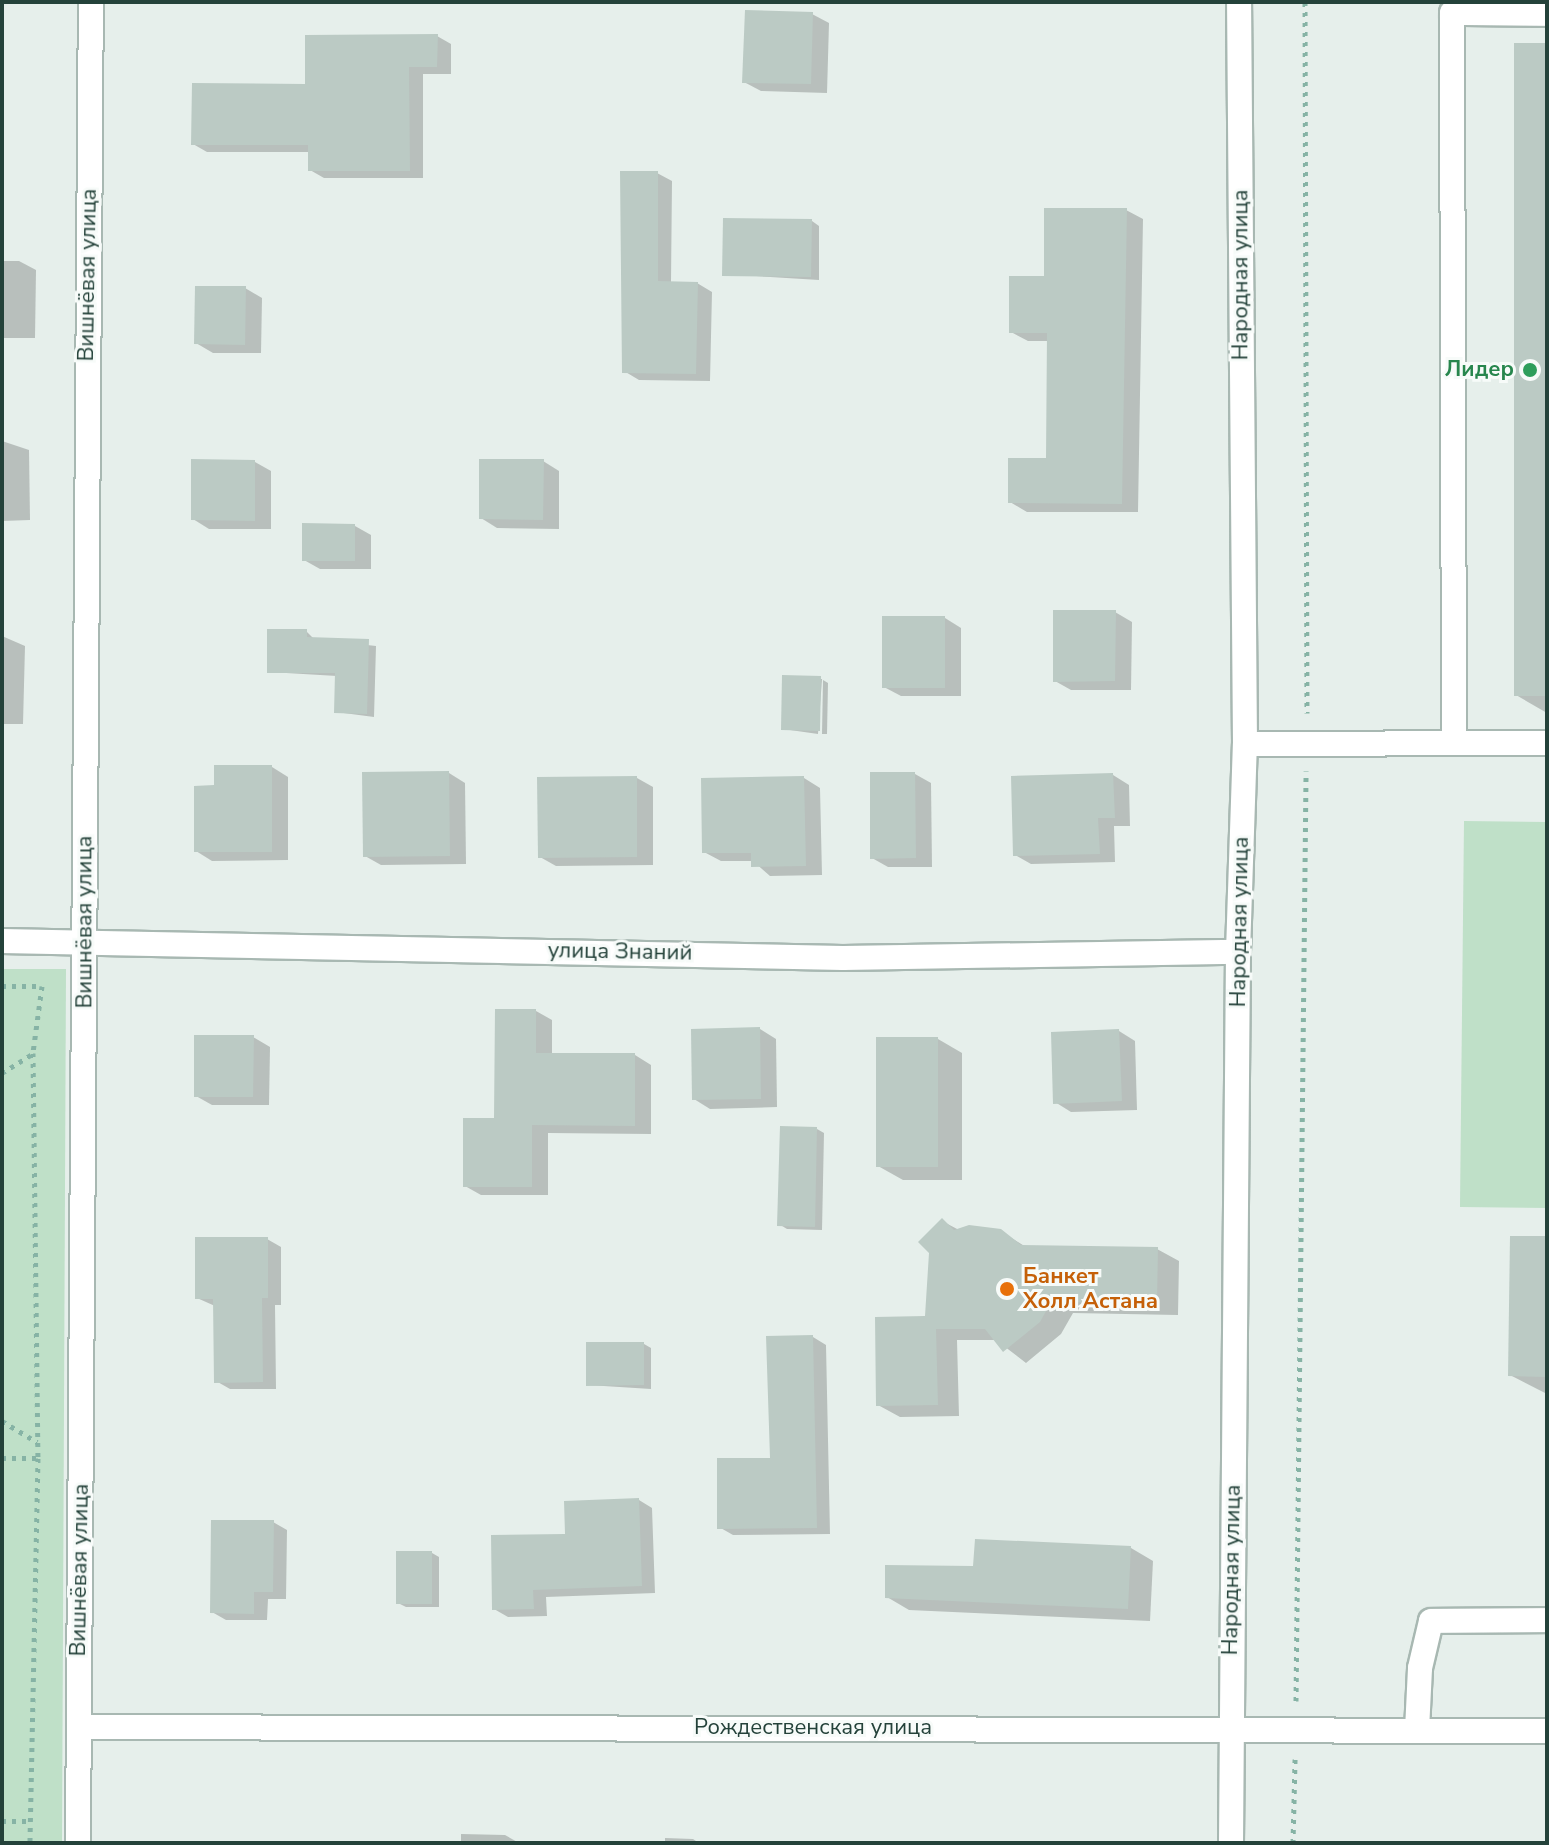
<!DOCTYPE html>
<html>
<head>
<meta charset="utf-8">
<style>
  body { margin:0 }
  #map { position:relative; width:1549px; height:1845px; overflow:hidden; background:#e6efeb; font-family:"Nunito Sans",sans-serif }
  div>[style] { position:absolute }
  .green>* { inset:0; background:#bfe0c8 }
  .shadow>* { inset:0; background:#0003 }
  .building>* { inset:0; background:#bbcac4 }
  .path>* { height:5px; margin-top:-2.5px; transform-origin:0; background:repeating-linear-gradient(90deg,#86b3a5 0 4px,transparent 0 10px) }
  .roads { filter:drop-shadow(2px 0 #a8b8b2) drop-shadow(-2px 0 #a8b8b2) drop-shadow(0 2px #a8b8b2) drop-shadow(0 -2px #a8b8b2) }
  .minor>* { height:24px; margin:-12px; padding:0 12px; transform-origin:12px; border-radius:12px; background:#fff }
  .dots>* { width:22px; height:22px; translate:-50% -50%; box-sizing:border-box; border:4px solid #f7fbf9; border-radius:50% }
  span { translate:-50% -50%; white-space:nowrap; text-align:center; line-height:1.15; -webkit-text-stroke:6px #f7fbf9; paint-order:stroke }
  .street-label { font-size:22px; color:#24423a }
  .leisure-label { font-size:22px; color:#27864d; font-weight:700 }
  .right { translate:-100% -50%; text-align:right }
  .food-label { font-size:22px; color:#c56008; font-weight:700 }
  .left { translate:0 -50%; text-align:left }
  .frame { position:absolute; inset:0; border:4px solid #24423a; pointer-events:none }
</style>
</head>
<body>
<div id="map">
  <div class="green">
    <i style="clip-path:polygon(1464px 821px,1547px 822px,1547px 1208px,1460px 1207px)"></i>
    <i style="clip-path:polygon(2px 969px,66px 969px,62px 1843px,2px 1843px)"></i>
  </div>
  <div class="shadow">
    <i style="clip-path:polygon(667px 2px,706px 2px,706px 4px,670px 4px)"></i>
    <i style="clip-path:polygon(812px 14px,829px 23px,827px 93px,761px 91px,744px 82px)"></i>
    <i style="clip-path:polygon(437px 36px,451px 44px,451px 74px,423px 74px,423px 178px,324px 178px,310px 170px,310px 152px,207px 152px,193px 144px,307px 86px)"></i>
    <i style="clip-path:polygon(1547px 45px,1547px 713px,1516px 695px)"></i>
    <i style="clip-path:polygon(657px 173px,672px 181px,671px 283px,697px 283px,712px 292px,710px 381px,639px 380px,624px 371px)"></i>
    <i style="clip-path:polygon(1126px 210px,1143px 219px,1138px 512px,1027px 512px,1010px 502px,1048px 460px,1049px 341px,1028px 341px,1011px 332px)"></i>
    <i style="clip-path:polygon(812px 221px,819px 226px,819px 280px,724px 274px)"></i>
    <i style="clip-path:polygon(2px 261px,19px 261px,36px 270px,35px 338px,2px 338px)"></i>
    <i style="clip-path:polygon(245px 288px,262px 298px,261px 353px,213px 353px,196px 343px)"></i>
    <i style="clip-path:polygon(2px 441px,29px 450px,30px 520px,2px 521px)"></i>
    <i style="clip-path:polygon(543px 461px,559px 471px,559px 529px,497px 528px,481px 518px)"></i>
    <i style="clip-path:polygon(255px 462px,271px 471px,271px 529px,209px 529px,193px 519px)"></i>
    <i style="clip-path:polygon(355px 526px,371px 535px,371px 569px,320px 569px,304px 560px)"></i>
    <i style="clip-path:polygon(1115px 612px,1132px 622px,1131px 690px,1071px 690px,1055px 681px)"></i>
    <i style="clip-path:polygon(945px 618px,961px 628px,961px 696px,901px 696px,884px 687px)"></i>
    <i style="clip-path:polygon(306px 631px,314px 639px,376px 646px,374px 717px,336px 712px,337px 676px,269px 672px)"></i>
    <i style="clip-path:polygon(2px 636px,25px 646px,23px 724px,2px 724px)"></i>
    <i style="clip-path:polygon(784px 677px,822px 679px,818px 734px,783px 729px)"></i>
    <i style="clip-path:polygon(823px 680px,828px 683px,827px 734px,822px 734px)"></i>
    <i style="clip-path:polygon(272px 767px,288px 777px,288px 860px,212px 861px,196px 851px,216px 787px)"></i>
    <i style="clip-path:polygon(449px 773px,465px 783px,466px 864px,381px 865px,365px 856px)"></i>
    <i style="clip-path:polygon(915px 774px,931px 783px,932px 867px,888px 867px,872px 858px)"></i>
    <i style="clip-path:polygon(1113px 775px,1129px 785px,1130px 826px,1114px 826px,1115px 862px,1031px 864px,1015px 855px)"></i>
    <i style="clip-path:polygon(637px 778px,653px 787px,653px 865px,556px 866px,540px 857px)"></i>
    <i style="clip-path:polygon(804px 778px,820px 788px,822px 875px,770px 876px,753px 861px,721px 861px,704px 852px)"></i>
    <i style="clip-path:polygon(536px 1011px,552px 1020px,552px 1055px,635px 1055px,651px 1065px,651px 1134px,548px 1133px,548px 1195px,481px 1195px,465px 1186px,496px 1120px)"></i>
    <i style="clip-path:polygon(760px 1029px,776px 1039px,777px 1107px,710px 1109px,694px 1099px)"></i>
    <i style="clip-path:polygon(1119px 1031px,1135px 1041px,1137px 1110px,1071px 1112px,1055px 1102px)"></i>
    <i style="clip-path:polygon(253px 1037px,270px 1047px,269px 1105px,212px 1105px,196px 1096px)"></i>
    <i style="clip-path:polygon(938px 1039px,962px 1053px,962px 1180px,903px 1180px,878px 1166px)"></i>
    <i style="clip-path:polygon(817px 1129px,824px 1133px,822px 1230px,787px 1229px,779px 1224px)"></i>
    <i style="clip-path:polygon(942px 1221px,959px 1230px,1000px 1231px,1026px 1247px,1157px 1249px,1179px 1261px,1178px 1315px,1073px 1313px,1061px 1334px,1026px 1363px,996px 1340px,957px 1340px,959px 1416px,900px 1417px,878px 1405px,926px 1318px)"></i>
    <i style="clip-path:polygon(1547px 1238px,1547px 1394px,1510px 1375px)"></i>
    <i style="clip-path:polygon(267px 1239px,281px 1247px,281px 1305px,275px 1305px,276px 1389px,230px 1389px,216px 1381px,215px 1306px,197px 1298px)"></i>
    <i style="clip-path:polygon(813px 1337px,826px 1345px,830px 1534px,733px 1535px,719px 1527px,772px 1460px)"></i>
    <i style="clip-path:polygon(644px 1344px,651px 1348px,651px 1389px,588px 1385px)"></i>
    <i style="clip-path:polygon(639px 1500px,652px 1508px,655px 1593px,546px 1597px,547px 1616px,508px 1617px,494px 1609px,567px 1536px)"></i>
    <i style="clip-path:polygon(273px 1522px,287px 1530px,286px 1599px,268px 1599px,267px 1620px,226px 1620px,212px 1612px)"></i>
    <i style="clip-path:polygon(1131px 1548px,1153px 1561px,1150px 1621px,909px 1610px,887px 1597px,975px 1569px)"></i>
    <i style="clip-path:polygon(432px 1553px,439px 1557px,439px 1607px,406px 1607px,398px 1603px)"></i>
    <i style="clip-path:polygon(461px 1834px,505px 1835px,519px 1843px,461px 1843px)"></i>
    <i style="clip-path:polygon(665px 1838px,693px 1839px,699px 1843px,665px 1843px)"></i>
  </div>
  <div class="building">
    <i style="clip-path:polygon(745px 10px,813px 12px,811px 84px,742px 83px)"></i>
    <i style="clip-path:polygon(438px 34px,437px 67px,409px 67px,410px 171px,308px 171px,308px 145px,191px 145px,192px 83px,305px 84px,305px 35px)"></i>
    <i style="clip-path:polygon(1514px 43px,1547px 43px,1547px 696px,1514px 696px)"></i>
    <i style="clip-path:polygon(620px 171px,658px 171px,658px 281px,698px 282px,696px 374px,622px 373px)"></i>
    <i style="clip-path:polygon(1044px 208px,1127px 208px,1122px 504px,1008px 503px,1008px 458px,1046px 458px,1047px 333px,1009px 333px,1009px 276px,1044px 276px)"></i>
    <i style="clip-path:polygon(723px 218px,812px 219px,811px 277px,722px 276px)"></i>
    <i style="clip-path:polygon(195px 286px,246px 286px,245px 345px,194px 344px)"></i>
    <i style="clip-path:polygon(191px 459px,255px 460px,255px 521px,191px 520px)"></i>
    <i style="clip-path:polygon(479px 459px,544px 459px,543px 520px,479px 519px)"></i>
    <i style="clip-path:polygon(302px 523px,355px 524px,355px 561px,302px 561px)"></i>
    <i style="clip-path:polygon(1053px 610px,1116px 610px,1115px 681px,1053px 682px)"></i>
    <i style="clip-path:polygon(882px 616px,945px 616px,945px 688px,882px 688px)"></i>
    <i style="clip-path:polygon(267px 629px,307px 629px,307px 637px,369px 639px,367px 714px,334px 713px,335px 673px,267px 673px)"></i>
    <i style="clip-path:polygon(782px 675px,821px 676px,820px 731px,781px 730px)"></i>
    <i style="clip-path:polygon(214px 765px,272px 765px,272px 852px,194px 852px,194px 786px,214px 785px)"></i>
    <i style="clip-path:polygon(449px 771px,450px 856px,363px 857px,362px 772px)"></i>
    <i style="clip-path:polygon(870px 772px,915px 772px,916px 858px,870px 859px)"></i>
    <i style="clip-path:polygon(1113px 773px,1115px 818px,1098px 818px,1100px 854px,1013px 856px,1011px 776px)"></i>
    <i style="clip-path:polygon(637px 776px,637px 857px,538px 858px,537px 777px)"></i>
    <i style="clip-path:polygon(804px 776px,806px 866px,751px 867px,751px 853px,702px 853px,701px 778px)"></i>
    <i style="clip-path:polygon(495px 1009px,536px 1009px,536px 1053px,635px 1053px,635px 1126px,532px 1125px,532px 1187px,463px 1187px,463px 1118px,494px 1118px)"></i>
    <i style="clip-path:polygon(760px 1027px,761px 1099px,692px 1100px,691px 1029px)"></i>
    <i style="clip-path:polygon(1119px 1029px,1122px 1101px,1053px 1104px,1051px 1032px)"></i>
    <i style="clip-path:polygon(194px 1035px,254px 1035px,253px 1097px,194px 1097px)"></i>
    <i style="clip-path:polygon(876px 1037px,938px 1037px,938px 1167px,876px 1167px)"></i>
    <i style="clip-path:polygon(780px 1126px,817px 1127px,815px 1227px,777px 1226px)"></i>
    <i style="clip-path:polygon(942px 1218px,954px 1230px,969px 1225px,1001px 1229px,1021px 1245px,1158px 1247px,1157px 1303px,1051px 1302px,1040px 1322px,1003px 1352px,985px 1329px,936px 1329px,938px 1405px,876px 1406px,875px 1317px,925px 1316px,929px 1253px,918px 1242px)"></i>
    <i style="clip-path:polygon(1510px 1236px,1547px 1236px,1547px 1377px,1508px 1376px)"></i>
    <i style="clip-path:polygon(195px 1237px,268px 1237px,268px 1298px,262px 1298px,263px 1382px,214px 1383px,213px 1299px,195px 1299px)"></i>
    <i style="clip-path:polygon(813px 1335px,817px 1528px,717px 1529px,717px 1458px,770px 1458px,766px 1336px)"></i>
    <i style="clip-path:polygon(586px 1342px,644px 1342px,644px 1385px,586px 1386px)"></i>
    <i style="clip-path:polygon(639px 1498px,642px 1586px,533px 1590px,534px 1609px,492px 1610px,491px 1535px,565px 1534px,564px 1501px)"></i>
    <i style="clip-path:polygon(211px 1520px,274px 1520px,273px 1592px,254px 1592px,254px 1614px,210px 1613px)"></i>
    <i style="clip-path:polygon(975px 1539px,1131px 1546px,1128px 1609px,885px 1598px,885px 1565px,973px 1566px)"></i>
    <i style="clip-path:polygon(396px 1551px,432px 1551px,432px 1604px,396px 1604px)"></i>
  </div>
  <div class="path">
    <i style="left:1305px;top:2px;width:711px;rotate:89.84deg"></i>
    <i style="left:2px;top:986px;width:40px"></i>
    <i style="left:42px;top:986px;width:68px;rotate:97.7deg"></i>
    <i style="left:33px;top:1053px;width:405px;rotate:89.3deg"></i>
    <i style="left:38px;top:1458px;width:385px;rotate:91.2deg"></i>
    <i style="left:2px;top:1073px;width:36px;rotate:-32deg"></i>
    <i style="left:2px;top:1421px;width:41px;rotate:31deg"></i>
    <i style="left:2px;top:1458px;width:36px"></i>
    <i style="left:1296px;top:1701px;width:930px;rotate:-89.38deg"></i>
    <i style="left:2px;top:1821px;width:28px"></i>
    <i style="left:1293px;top:1843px;width:84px;rotate:-88.6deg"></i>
  </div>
  <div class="roads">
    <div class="minor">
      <i style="left:1454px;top:743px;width:730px;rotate:-90.16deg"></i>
      <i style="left:1452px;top:13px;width:95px;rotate:0.6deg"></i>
      <i style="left:1245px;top:744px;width:302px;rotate:-0.2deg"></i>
      <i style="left:2px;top:941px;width:841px;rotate:1.16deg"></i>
      <i style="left:843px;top:958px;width:395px;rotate:-0.9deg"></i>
      <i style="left:79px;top:1727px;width:1468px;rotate:0.16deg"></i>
      <i style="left:1417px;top:1730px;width:62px;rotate:-87.2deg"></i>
      <i style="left:1420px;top:1668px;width:48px;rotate:-76.8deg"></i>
      <i style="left:1431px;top:1621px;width:116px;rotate:-0.5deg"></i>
      <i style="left:78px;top:1843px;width:1841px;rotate:-89.6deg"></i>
      <i style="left:1231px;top:1843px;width:891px;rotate:-89.55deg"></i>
      <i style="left:1238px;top:952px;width:208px;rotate:-88.1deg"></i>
      <i style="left:1245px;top:744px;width:742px;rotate:-90.46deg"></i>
    </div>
  </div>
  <div class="dots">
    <i style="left:1530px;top:370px;background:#2e9e5b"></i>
    <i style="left:1007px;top:1289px;background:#e8710a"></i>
  </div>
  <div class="street-label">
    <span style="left:88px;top:275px;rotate:-89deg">Вишнёвая улица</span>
    <span style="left:1241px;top:275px;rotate:-90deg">Народная улица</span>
    <span style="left:85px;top:922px;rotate:-90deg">Вишнёвая улица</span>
    <span style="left:1240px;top:922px;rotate:-89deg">Народная улица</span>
    <span style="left:620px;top:952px;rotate:1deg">улица Знаний</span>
    <span style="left:80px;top:1570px;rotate:-89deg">Вишнёвая улица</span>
    <span style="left:1232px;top:1570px;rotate:-89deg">Народная улица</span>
    <span style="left:813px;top:1728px">Рождественская улица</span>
  </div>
  <div class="leisure-label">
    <span class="right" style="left:1514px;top:370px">Лидер</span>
  </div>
  <div class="food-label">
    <span class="left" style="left:1023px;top:1289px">Банкет<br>Холл Астана</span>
  </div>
  <div class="frame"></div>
</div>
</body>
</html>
